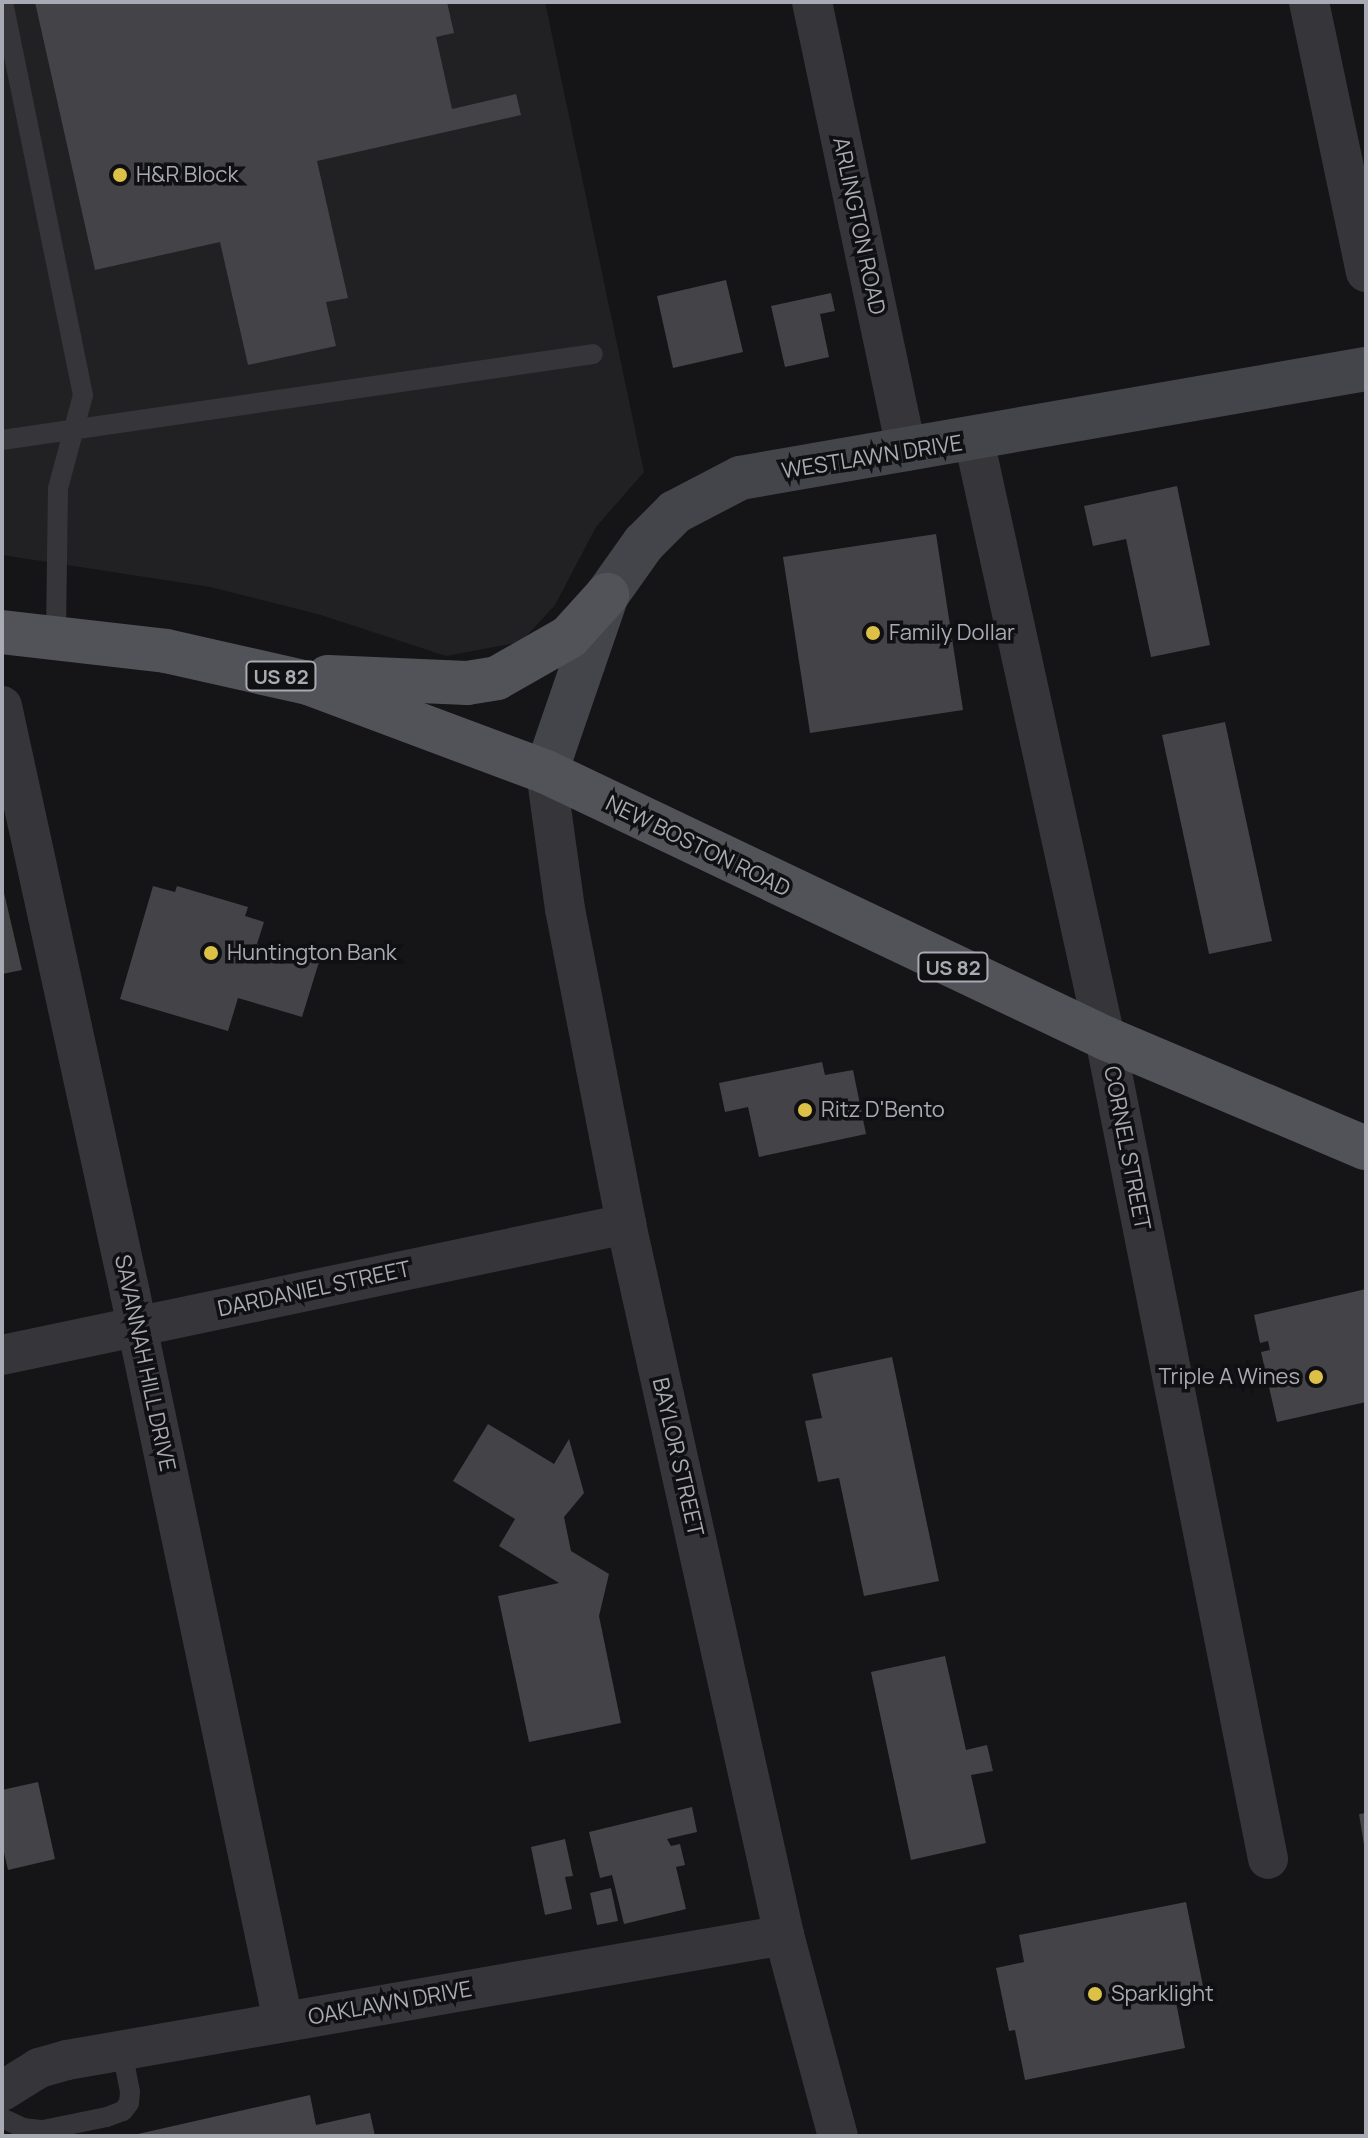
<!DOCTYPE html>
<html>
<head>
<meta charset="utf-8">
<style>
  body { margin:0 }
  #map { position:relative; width:1368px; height:2138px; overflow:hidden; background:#151416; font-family:Manrope,sans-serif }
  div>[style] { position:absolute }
  .built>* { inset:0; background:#212023 }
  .building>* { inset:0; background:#444448 }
  .lane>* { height:20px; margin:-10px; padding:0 10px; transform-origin:10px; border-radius:10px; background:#36363a }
  .street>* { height:40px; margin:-20px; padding:0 20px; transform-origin:20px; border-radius:20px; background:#36363a }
  .secondary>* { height:44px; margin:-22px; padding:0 22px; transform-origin:22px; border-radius:22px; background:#44454a }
  .primary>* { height:44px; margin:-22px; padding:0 22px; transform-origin:22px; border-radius:22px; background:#525359 }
  .dots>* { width:22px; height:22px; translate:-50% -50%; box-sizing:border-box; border:4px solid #100f11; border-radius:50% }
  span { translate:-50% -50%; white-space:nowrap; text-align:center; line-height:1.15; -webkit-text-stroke:7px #100f11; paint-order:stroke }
  .shield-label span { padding:2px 6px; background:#100f11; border:2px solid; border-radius:6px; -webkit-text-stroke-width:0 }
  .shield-label { font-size:20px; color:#a8aab4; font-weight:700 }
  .poi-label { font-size:22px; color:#a8aab4 }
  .left { translate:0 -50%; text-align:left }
  .right { translate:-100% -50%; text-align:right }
  .street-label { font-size:22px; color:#a8aab4 }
  .frame { position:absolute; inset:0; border:4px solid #a8aab4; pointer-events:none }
</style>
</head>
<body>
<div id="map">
  <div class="built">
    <i style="clip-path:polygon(2px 2px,545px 2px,644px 472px,596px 527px,555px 605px,521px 642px,446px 656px,321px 615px,210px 587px,2px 555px)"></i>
  </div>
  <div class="building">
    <i style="clip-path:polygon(35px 2px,447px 2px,454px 33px,436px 37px,452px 109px,516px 94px,521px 115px,317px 161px,348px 298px,326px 302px,336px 346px,248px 365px,220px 242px,95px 270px)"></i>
    <i style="clip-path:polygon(726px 280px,743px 352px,673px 368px,657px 296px)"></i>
    <i style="clip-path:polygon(831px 293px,835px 311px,820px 314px,829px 357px,785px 367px,771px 306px)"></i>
    <i style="clip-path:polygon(1177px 486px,1210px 645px,1151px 657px,1126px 539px,1093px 546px,1084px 506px)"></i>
    <i style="clip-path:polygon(936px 534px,963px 710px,810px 733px,783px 557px)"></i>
    <i style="clip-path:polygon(1225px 722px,1272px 941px,1209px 954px,1162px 735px)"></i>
    <i style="clip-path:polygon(2px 884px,22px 970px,2px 974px)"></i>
    <i style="clip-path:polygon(153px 886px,175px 892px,177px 886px,248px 907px,245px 916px,264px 922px,257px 944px,319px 962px,302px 1017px,238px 998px,228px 1031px,120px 999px)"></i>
    <i style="clip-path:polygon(822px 1062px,825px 1075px,853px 1070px,866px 1134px,759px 1157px,748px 1107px,725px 1112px,719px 1083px)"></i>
    <i style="clip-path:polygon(1366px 1289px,1366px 1402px,1277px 1422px,1261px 1352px,1270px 1350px,1268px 1341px,1260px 1343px,1254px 1315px)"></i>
    <i style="clip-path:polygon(892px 1357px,939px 1581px,864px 1596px,839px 1478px,818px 1482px,805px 1421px,822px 1418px,812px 1374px)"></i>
    <i style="clip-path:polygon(488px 1424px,554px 1464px,569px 1439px,584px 1493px,564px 1517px,571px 1551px,609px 1574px,599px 1616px,621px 1723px,529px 1742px,498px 1596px,559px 1583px,499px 1546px,515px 1519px,453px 1481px)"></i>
    <i style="clip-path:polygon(945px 1656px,966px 1750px,987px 1745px,993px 1771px,971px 1775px,986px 1843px,911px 1860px,871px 1672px)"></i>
    <i style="clip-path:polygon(38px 1782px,55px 1859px,8px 1870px,2px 1844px,2px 1790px)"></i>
    <i style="clip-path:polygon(692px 1807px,697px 1832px,667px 1839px,671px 1846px,680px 1844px,685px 1865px,676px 1867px,686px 1909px,624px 1924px,612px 1875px,600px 1878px,589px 1832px)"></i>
    <i style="clip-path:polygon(1366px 1813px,1366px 1845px,1364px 1845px,1359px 1814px)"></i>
    <i style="clip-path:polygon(565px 1839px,573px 1876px,565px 1877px,572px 1909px,545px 1915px,531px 1847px)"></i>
    <i style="clip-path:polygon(611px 1888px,618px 1921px,597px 1925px,590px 1893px)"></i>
    <i style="clip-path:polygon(1186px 1902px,1204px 1991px,1175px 1997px,1185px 2048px,1025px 2080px,1015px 2030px,1009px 2031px,996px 1968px,1024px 1962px,1019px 1935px)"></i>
    <i style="clip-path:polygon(310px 2095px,316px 2125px,370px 2113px,375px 2136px,129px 2136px)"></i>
  </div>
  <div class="lane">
    <i style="left:3px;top:2px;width:401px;rotate:78.5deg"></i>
    <i style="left:83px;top:395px;width:96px;rotate:105deg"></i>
    <i style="left:58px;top:488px;width:150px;rotate:90.8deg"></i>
    <i style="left:2px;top:440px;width:597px;rotate:-8.28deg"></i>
    <i style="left:2px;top:2118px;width:23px;rotate:25deg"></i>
    <i style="left:23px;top:2128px;width:20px;rotate:6deg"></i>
    <i style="left:43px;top:2130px;width:65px;rotate:-11.5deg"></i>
    <i style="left:107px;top:2117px;width:17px;rotate:-21deg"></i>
    <i style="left:123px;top:2111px;width:10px;rotate:-53deg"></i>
    <i style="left:129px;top:2103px;width:11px;rotate:-85deg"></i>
    <i style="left:130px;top:2092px;width:43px;rotate:-100.8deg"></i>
  </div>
  <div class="street">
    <i style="left:812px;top:2px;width:459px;rotate:78.1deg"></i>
    <i style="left:1309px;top:2px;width:276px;rotate:78.1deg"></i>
    <i style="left:974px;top:440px;width:612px;rotate:77.64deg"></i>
    <i style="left:1105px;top:1038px;width:837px;rotate:78.77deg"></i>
    <i style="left:2px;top:706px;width:601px;rotate:77.7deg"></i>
    <i style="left:130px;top:1293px;width:744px;rotate:78.13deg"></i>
    <i style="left:546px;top:772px;width:138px;rotate:82.1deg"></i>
    <i style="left:565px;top:909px;width:321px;rotate:79deg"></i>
    <i style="left:626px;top:1224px;width:728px;rotate:77.47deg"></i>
    <i style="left:784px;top:1935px;width:208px;rotate:75deg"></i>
    <i style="left:2px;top:1355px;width:638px;rotate:-11.86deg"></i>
    <i style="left:2px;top:2091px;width:44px;rotate:-31.9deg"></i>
    <i style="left:39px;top:2068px;width:29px;rotate:-16deg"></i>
    <i style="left:67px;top:2060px;width:728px;rotate:-9.89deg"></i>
  </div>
  <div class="secondary">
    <i style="left:546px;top:772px;width:187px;rotate:-71deg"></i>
    <i style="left:607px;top:595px;width:64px;rotate:-54.6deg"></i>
    <i style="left:644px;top:543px;width:44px;rotate:-45deg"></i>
    <i style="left:675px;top:512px;width:73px;rotate:-27.6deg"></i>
    <i style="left:740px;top:478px;width:635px;rotate:-9.88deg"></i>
  </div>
  <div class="primary">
    <i style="left:2px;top:632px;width:165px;rotate:6.6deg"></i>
    <i style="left:166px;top:651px;width:146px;rotate:12.7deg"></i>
    <i style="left:308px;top:683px;width:254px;rotate:20.5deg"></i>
    <i style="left:546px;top:772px;width:619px;rotate:25.45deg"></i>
    <i style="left:1105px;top:1038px;width:283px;rotate:22.9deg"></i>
    <i style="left:328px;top:677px;width:139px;rotate:2.5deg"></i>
    <i style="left:467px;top:683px;width:30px;rotate:-9deg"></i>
    <i style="left:497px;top:678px;width:83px;rotate:-29.7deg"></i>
    <i style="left:569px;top:637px;width:57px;rotate:-47.9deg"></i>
  </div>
  <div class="dots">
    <i style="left:120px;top:175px;background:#dcc146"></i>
    <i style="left:873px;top:633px;background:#dcc146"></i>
    <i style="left:211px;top:953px;background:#dcc146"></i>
    <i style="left:805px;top:1110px;background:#dcc146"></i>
    <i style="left:1316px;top:1377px;background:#dcc146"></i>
    <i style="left:1095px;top:1994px;background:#dcc146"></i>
  </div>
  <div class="shield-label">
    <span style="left:281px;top:676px">US 82</span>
    <span style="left:953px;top:967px">US 82</span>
  </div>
  <div class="poi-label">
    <span class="left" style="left:136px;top:175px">H&amp;R Block</span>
    <span class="left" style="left:889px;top:633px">Family Dollar</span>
    <span class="left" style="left:227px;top:953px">Huntington Bank</span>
    <span class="left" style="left:821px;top:1110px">Ritz D'Bento</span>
    <span class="right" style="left:1300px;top:1377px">Triple A Wines</span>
    <span class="left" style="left:1111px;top:1994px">Sparklight</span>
  </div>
  <div class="street-label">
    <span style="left:859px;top:226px;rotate:78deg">ARLINGTON ROAD</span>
    <span style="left:872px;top:457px;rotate:-9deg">WESTLAWN DRIVE</span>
    <span style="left:698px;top:846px;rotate:26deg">NEW BOSTON ROAD</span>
    <span style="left:1127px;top:1148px;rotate:79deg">CORNEL STREET</span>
    <span style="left:314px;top:1289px;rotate:-12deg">DARDANIEL STREET</span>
    <span style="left:145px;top:1363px;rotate:78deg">SAVANNAH HILL DRIVE</span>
    <span style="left:678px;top:1457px;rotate:77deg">BAYLOR STREET</span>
    <span style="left:390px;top:2003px;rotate:-10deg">OAKLAWN DRIVE</span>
  </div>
  <div class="frame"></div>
</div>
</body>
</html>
